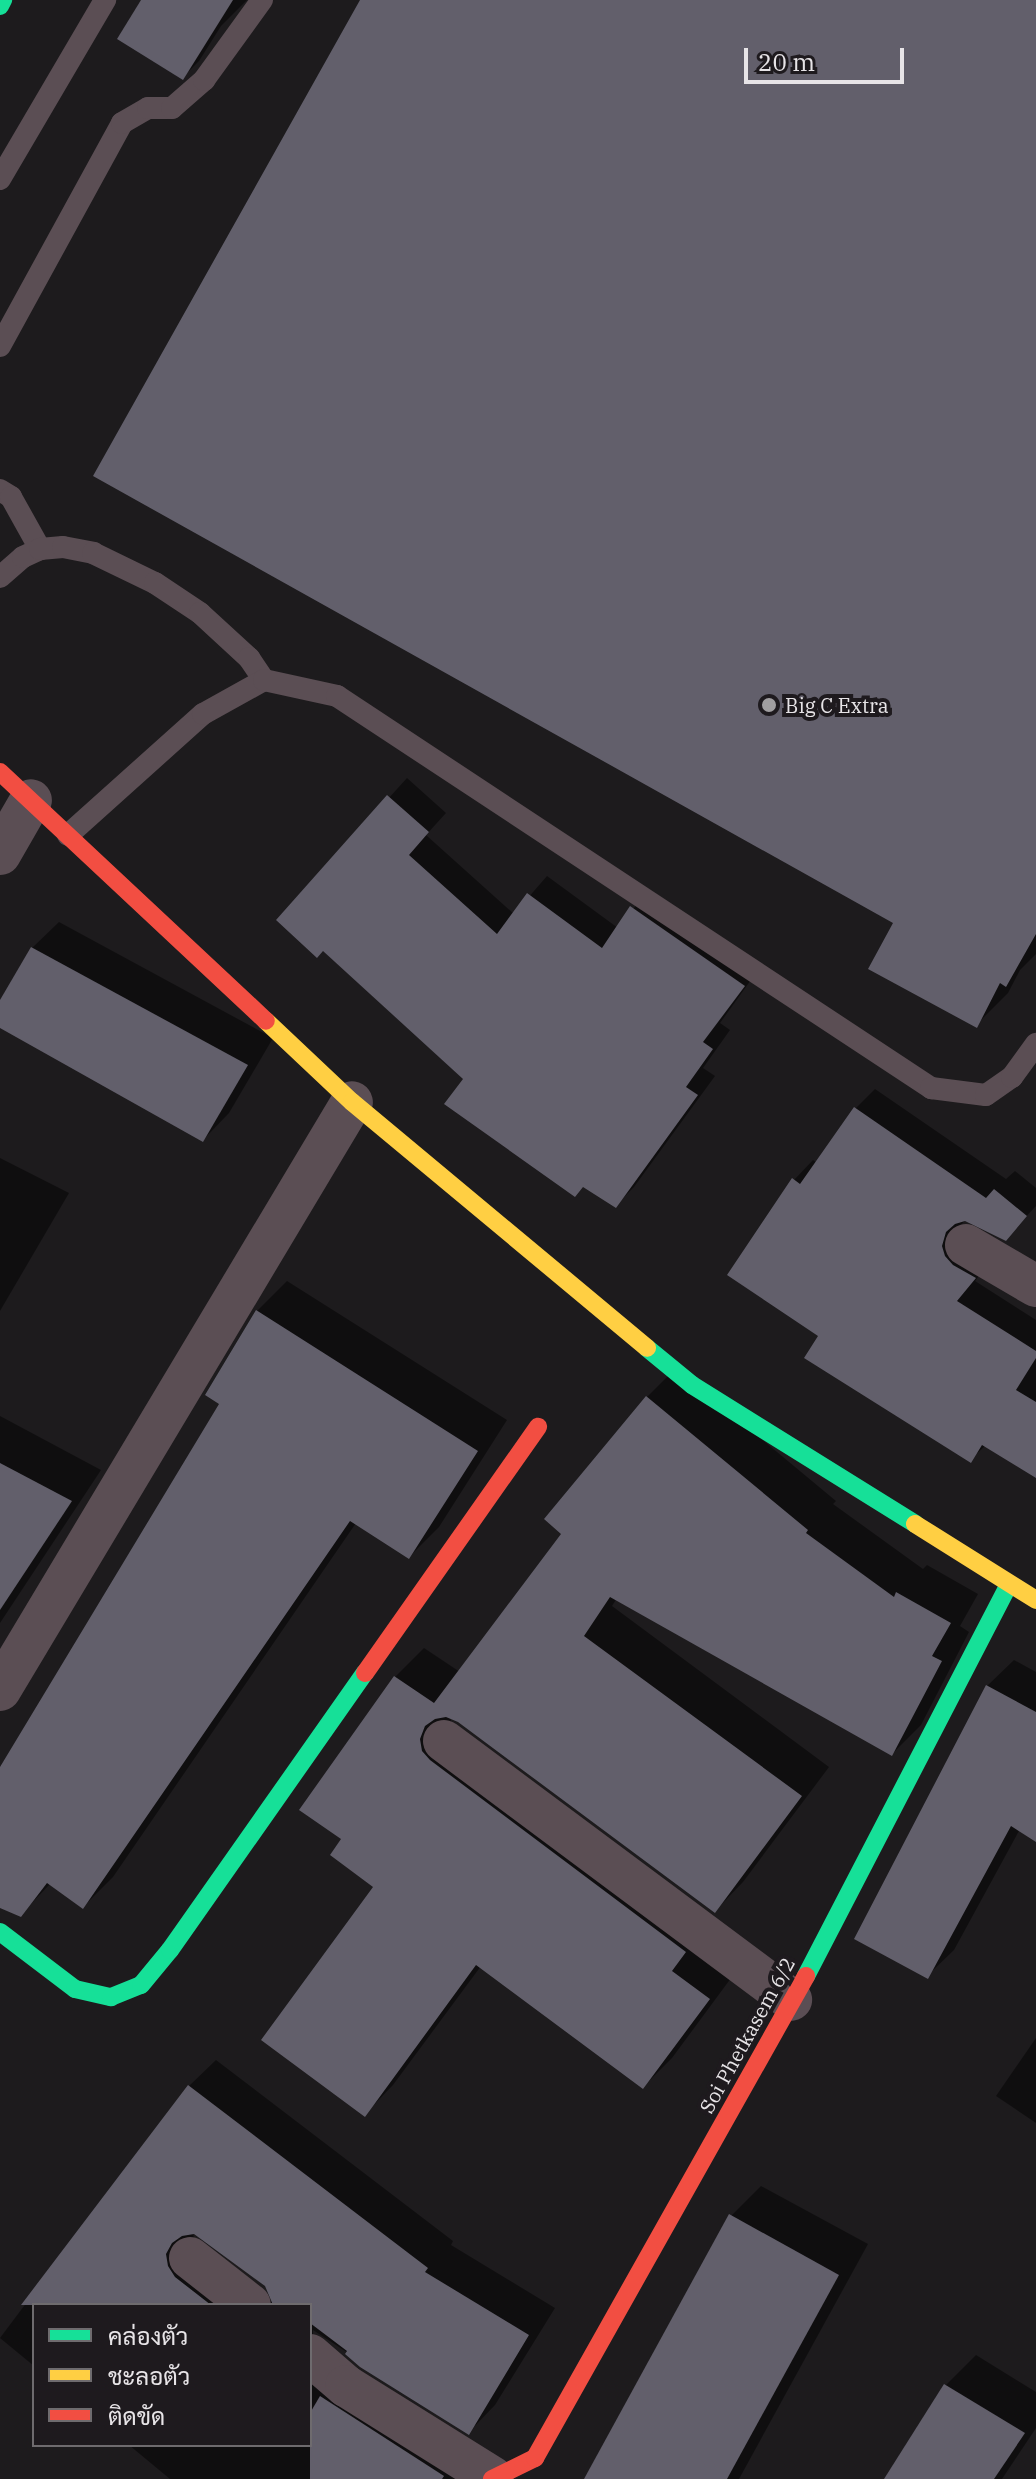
<!DOCTYPE html>
<html>
<head>
<meta charset="utf-8">
<style>
  body { margin:0 }
  #map { position:relative; width:1036px; height:2479px; overflow:hidden; background:#1d1b1d; font-family:"IBM Plex Serif",Sarabun,serif }
  div>[style] { position:absolute }
  .shadow>* { inset:0; background:#0007 }
  .building>* { inset:0; background:#625f6b }
  .lane>* { height:22px; margin:-11px; padding:0 11px; transform-origin:11px; border-radius:11px; background:#5b4e54 }
  .street>* { height:42px; margin:-21px; padding:0 21px; transform-origin:21px; border-radius:21px; background:#5b4e54 }
  .fast>* { height:18px; margin:-9px; padding:0 9px; transform-origin:9px; border-radius:9px; background:#16e098 }
  .slow>* { height:18px; margin:-9px; padding:0 9px; transform-origin:9px; border-radius:9px; background:#ffcf43 }
  .jam>* { height:18px; margin:-9px; padding:0 9px; transform-origin:9px; border-radius:9px; background:#f24e42 }
  .dots>* { width:22px; height:22px; translate:-50% -50%; box-sizing:border-box; border:4px solid #1e1a1e; border-radius:50% }
  span { translate:-50% -50%; white-space:nowrap; text-align:center; line-height:1.15; -webkit-text-stroke:8px #1e1a1e; paint-order:stroke }
  .poi-label { font-size:20px; color:#e7e4e7 }
  .left { translate:0 -50%; text-align:left }
  .street-label { font-size:20px; color:#e7e4e7 }
  .legend { position:absolute; left:32px; top:2303px; width:280px; height:144px; box-sizing:border-box; background:#1e1a1e; border:2px solid #6e6b6e; margin:0; padding:10px 14px; list-style:none; font-size:24px; color:#e7e4e7 }
  .legend li { display:flex; align-items:center; gap:16px; height:40px }
  .legend b { width:40px; border:2px solid #6e6b6e }
  .scale { position:absolute; left:744px; top:48px; width:160px; height:36px; box-sizing:border-box; border:4px solid #e7e4e7; border-top:0; padding-left:10px; font-size:24px; line-height:28px; white-space:nowrap; color:#e7e4e7; -webkit-text-stroke:6px #1e1a1e; paint-order:stroke }
</style>
</head>
<body>
<div id="map">
  <div class="shadow">
    <i style="clip-path:polygon(145px 0,247px 0,221px 26px,199px 61px,183px 77px)"></i>
    <i style="clip-path:polygon(363px 0,1036px 0,1036px 954px,1020px 970px,1008px 993px,976px 1025px,895px 922px)"></i>
    <i style="clip-path:polygon(407px 778px,446px 813px,426px 835px,514px 914px,547px 876px,618px 928px,649px 889px,761px 966px,720px 1023px,730px 1030px,703px 1068px,715px 1076px,634px 1187px,615px 1206px,465px 1079px,323px 949px,279px 919px)"></i>
    <i style="clip-path:polygon(59px 922px,273px 1038px,229px 1113px,203px 1140px,0 1026px,0 1004px,32px 948px)"></i>
    <i style="clip-path:polygon(875px 1089px,1006px 1179px,1015px 1171px,1036px 1188px,1036px 1206px,1006px 1238px,966px 1219px,961px 1225px,964px 1236px,993px 1258px,975px 1281px,1036px 1320px,1036px 1476px,986px 1445px,970px 1460px,820px 1335px,794px 1180px,813px 1160px,817px 1163px,856px 1108px)"></i>
    <i style="clip-path:polygon(0 1158px,69px 1193px,0 1311px)"></i>
    <i style="clip-path:polygon(287px 1281px,507px 1420px,439px 1527px,409px 1557px,356px 1523px,113px 1877px,83px 1907px,51px 1883px,25px 1910px,0 1896px,0 1771px,222px 1403px,257px 1311px)"></i>
    <i style="clip-path:polygon(676px 1368px,836px 1501px,833px 1504px,923px 1569px,927px 1565px,978px 1594px,960px 1626px,969px 1632px,921px 1725px,892px 1754px,617px 1598px,612px 1606px,829px 1767px,743px 1882px,715px 1911px,459px 1720px,450px 1716px,451px 1722px,737px 1970px,672px 2058px,643px 2087px,481px 1966px,393px 2085px,365px 2114px,376px 1887px,344px 1838px,395px 1677px,424px 1648px,460px 1672px,564px 1534px,647px 1397px)"></i>
    <i style="clip-path:polygon(0 1416px,101px 1470px,0 1623px)"></i>
    <i style="clip-path:polygon(1014px 1660px,1036px 1672px,1036px 1839px,1020px 1829px,954px 1950px,927px 1976px,987px 1686px)"></i>
    <i style="clip-path:polygon(1036px 2038px,1036px 2123px,996px 2096px)"></i>
    <i style="clip-path:polygon(evenodd,216px 2060px,453px 2241px,451px 2245px,555px 2308px,495px 2405px,469px 2432px,313px 2330px,313px 2335px,477px 2479px,170px 2479px,129px 2445px,310px 2445px,310px 2305px,34px 2305px,34px 2366px,0 2338px,189px 2086px,216px 2060px,193px 2232px,266px 2285px,275px 2303px,263px 2298px,194px 2240px,193px 2232px)"></i>
    <i style="clip-path:polygon(761px 2186px,868px 2244px,739px 2479px,586px 2479px,731px 2216px)"></i>
    <i style="clip-path:polygon(976px 2355px,1036px 2392px,1036px 2428px,1002px 2479px,887px 2479px,946px 2385px)"></i>
  </div>
  <div class="building">
    <i style="clip-path:polygon(141px 0,233px 0,183px 80px,117px 39px)"></i>
    <i style="clip-path:polygon(360px 0,1036px 0,1036px 934px,1006px 987px,1000px 983px,977px 1028px,868px 969px,893px 923px,93px 476px)"></i>
    <i style="clip-path:polygon(387px 795px,429px 832px,409px 855px,497px 934px,527px 893px,602px 948px,630px 906px,745px 986px,703px 1042px,713px 1049px,686px 1087px,698px 1095px,616px 1208px,583px 1187px,575px 1197px,444px 1104px,463px 1079px,323px 951px,317px 958px,276px 920px)"></i>
    <i style="clip-path:polygon(31px 947px,248px 1065px,203px 1142px,0 1028px,0 1000px)"></i>
    <i style="clip-path:polygon(854px 1107px,986px 1198px,994px 1189px,1027px 1216px,1006px 1241px,965px 1221px,955px 1224px,946px 1232px,942px 1246px,945px 1256px,953px 1265px,976px 1278px,957px 1301px,1036px 1351px,1036px 1358px,1016px 1390px,1036px 1402px,1036px 1478px,982px 1445px,971px 1463px,804px 1358px,818px 1336px,727px 1275px,792px 1178px,800px 1184px)"></i>
    <i style="clip-path:polygon(256px 1310px,478px 1451px,409px 1559px,350px 1521px,83px 1909px,47px 1883px,21px 1917px,0 1908px,0 1767px,219px 1404px,205px 1395px)"></i>
    <i style="clip-path:polygon(646px 1396px,808px 1530px,806px 1533px,894px 1597px,896px 1592px,951px 1623px,932px 1656px,942px 1661px,892px 1756px,610px 1597px,584px 1636px,802px 1796px,715px 1913px,458px 1722px,446px 1717px,435px 1719px,425px 1726px,420px 1739px,422px 1751px,430px 1760px,686px 1952px,672px 1971px,710px 1999px,643px 2089px,476px 1965px,365px 2117px,261px 2040px,373px 1887px,330px 1855px,341px 1839px,299px 1810px,394px 1676px,434px 1703px,561px 1534px,544px 1519px)"></i>
    <i style="clip-path:polygon(0 1463px,72px 1501px,0 1610px)"></i>
    <i style="clip-path:polygon(986px 1685px,1036px 1712px,1036px 1842px,1011px 1826px,928px 1979px,854px 1939px)"></i>
    <i style="clip-path:polygon(188px 2085px,428px 2268px,425px 2272px,529px 2335px,469px 2435px,360px 2367px,345px 2354px,347px 2351px,310px 2323px,310px 2305px,273px 2305px,265px 2286px,194px 2234px,182px 2236px,172px 2243px,166px 2254px,168px 2266px,175px 2277px,211px 2305px,21px 2305px)"></i>
    <i style="clip-path:polygon(729px 2214px,839px 2275px,727px 2479px,584px 2479px)"></i>
    <i style="clip-path:polygon(944px 2384px,1025px 2433px,994px 2479px,884px 2479px)"></i>
    <i style="clip-path:polygon(320px 2396px,444px 2476px,442px 2479px,310px 2479px,310px 2413px)"></i>
  </div>
  <div class="lane">
    <i style="left:0;top:179px;width:208px;rotate:-59.6deg"></i>
    <i style="left:0;top:346px;width:254px;rotate:-61.3deg"></i>
    <i style="left:122px;top:123px;width:30px;rotate:-30deg"></i>
    <i style="left:148px;top:108px;width:24px"></i>
    <i style="left:172px;top:108px;width:43px;rotate:-41.2deg"></i>
    <i style="left:204px;top:80px;width:99px;rotate:-54.1deg"></i>
    <i style="left:0;top:490px;width:13px;rotate:32deg"></i>
    <i style="left:11px;top:497px;width:60px;rotate:60.9deg"></i>
    <i style="left:0;top:577px;width:30px;rotate:-41deg"></i>
    <i style="left:23px;top:557px;width:19px;rotate:-25deg"></i>
    <i style="left:40px;top:549px;width:23px;rotate:-5deg"></i>
    <i style="left:63px;top:547px;width:31px;rotate:11deg"></i>
    <i style="left:93px;top:553px;width:69px;rotate:25.8deg"></i>
    <i style="left:155px;top:583px;width:54px;rotate:33.7deg"></i>
    <i style="left:200px;top:613px;width:67px;rotate:42.6deg"></i>
    <i style="left:249px;top:658px;width:27px;rotate:56deg"></i>
    <i style="left:68px;top:835px;width:181px;rotate:-41.9deg"></i>
    <i style="left:203px;top:714px;width:70px;rotate:-29.1deg"></i>
    <i style="left:264px;top:680px;width:75px;rotate:12.4deg"></i>
    <i style="left:337px;top:696px;width:712px;rotate:33.42deg"></i>
    <i style="left:931px;top:1088px;width:55px;rotate:7.3deg"></i>
    <i style="left:986px;top:1095px;width:32px;rotate:-35deg"></i>
    <i style="left:1012px;top:1077px;width:41px;rotate:-54deg"></i>
  </div>
  <div class="street">
    <i style="left:0;top:854px;width:62px;rotate:-60.1deg"></i>
    <i style="left:966px;top:1245px;width:81px;rotate:30.4deg"></i>
    <i style="left:0;top:1690px;width:685px;rotate:-59.09deg"></i>
    <i style="left:444px;top:1741px;width:433px;rotate:36.7deg"></i>
    <i style="left:190px;top:2258px;width:76px;rotate:38.1deg"></i>
    <i style="left:310px;top:2355px;width:48px;rotate:40.7deg"></i>
    <i style="left:346px;top:2386px;width:173px;rotate:32deg"></i>
  </div>
  <div class="fast">
    <i style="left:0;top:6px;width:7px;rotate:-63deg"></i>
    <i style="left:647px;top:1348px;width:58px;rotate:39.4deg"></i>
    <i style="left:692px;top:1385px;width:263px;rotate:31.9deg"></i>
    <i style="left:0;top:1932px;width:94px;rotate:37.2deg"></i>
    <i style="left:75px;top:1989px;width:37px;rotate:13deg"></i>
    <i style="left:111px;top:1997px;width:32px;rotate:-22deg"></i>
    <i style="left:141px;top:1985px;width:45px;rotate:-50.4deg"></i>
    <i style="left:170px;top:1950px;width:339px;rotate:-54.9deg"></i>
    <i style="left:806px;top:1976px;width:441px;rotate:-62.6deg"></i>
  </div>
  <div class="slow">
    <i style="left:266px;top:1021px;width:118px;rotate:43.3deg"></i>
    <i style="left:352px;top:1102px;width:384px;rotate:39.8deg"></i>
    <i style="left:915px;top:1524px;width:143px;rotate:32.1deg"></i>
  </div>
  <div class="jam">
    <i style="left:0;top:772px;width:364px;rotate:43.1deg"></i>
    <i style="left:365px;top:1673px;width:301px;rotate:-54.9deg"></i>
    <i style="left:492px;top:2479px;width:48px;rotate:-26deg"></i>
    <i style="left:535px;top:2458px;width:553px;rotate:-60.65deg"></i>
  </div>
  <div class="dots">
    <i style="left:769px;top:705px;background:#a09ea0"></i>
  </div>
  <div class="poi-label">
    <span class="left" style="left:785px;top:705px">Big C Extra</span>
  </div>
  <div class="street-label">
    <span style="left:747px;top:2035px;rotate:-61deg">Soi Phetkasem 6/2</span>
  </div>
  <ul class="legend">
  <li><b style="height:10px;background:#16e098"></b>คล่องตัว</li>
  <li><b style="height:10px;background:#ffcf43"></b>ชะลอตัว</li>
  <li><b style="height:10px;background:#f24e42"></b>ติดขัด</li>
  </ul>
  <div class="scale">20 m</div>
</div>
</body>
</html>
